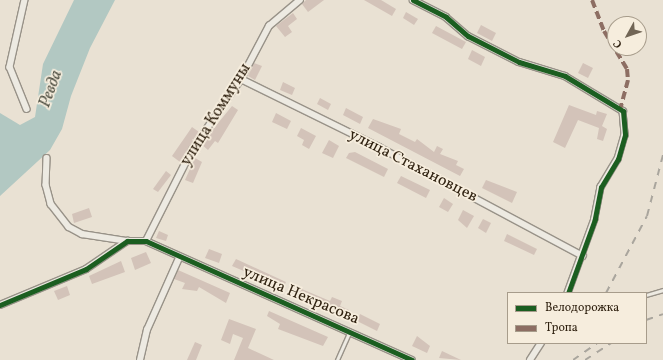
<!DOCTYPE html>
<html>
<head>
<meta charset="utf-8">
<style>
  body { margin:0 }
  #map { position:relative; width:663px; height:360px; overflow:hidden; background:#e9e1d3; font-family:Vollkorn,serif }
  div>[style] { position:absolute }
  .water>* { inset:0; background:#b2c8c2 }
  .building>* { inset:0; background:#d3c3b9 }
  .roads { filter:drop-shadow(1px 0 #989288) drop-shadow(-1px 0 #989288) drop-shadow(0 1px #989288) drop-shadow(0 -1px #989288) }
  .lane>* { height:2.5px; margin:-1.25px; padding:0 1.25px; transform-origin:1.25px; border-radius:1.25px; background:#edeae2 }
  .street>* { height:5.5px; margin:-2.75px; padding:0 2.75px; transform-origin:2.75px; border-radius:2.75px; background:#edeae2 }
  .rail>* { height:2px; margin-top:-1px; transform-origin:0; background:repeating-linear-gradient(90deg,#a9a59d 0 7px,transparent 0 14px) }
  .quiet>* { height:4px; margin-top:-2px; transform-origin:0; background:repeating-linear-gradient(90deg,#8d6e63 0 8px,transparent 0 12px) }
  .cycleway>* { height:5px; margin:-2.5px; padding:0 2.5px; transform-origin:2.5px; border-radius:2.5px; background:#1b5e20 }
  span { translate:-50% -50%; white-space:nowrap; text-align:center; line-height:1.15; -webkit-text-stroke:3.5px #f6eddd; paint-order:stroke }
  .street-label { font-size:16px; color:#302211 }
  .water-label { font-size:17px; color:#505144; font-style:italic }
  .legend { position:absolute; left:507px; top:292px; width:140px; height:52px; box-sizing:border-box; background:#f6eddd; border:1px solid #a79c8b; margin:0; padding:5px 7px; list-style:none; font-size:12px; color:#302211 }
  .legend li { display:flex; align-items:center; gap:8px; height:20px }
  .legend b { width:20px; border:1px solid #a79c8b }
  .north { position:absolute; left:607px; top:16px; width:40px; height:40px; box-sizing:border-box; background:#f6eddd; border:1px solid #a79c8b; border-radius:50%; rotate:230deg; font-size:11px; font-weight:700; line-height:16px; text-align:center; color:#302211 }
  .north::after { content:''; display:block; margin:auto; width:14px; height:18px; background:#716555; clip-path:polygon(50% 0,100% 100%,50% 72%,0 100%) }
</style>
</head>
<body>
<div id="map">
  <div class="water">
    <i style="clip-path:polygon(74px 0,115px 0,90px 48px,71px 96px,62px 129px,50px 150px,0 196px,0 113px,20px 125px,35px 117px,43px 64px)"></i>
  </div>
  <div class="building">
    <i style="clip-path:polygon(306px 0,324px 0,308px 12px,302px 4px)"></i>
    <i style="clip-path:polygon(364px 0,381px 0,396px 9px,392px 16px)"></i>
    <i style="clip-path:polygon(406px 12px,418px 19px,414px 25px,403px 18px)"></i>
    <i style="clip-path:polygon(293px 13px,297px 19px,288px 26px,292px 32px,285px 37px,276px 26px)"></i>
    <i style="clip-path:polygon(481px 25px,496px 33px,492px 41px,477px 33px)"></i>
    <i style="clip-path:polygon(436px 26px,466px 42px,462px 49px,432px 33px)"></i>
    <i style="clip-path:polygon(472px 50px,485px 57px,481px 66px,468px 59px)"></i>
    <i style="clip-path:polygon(254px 63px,262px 66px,255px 80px,248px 76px)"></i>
    <i style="clip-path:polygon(583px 63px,593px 68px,588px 78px,578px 73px)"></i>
    <i style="clip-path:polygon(283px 82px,295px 88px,292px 95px,280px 90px)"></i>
    <i style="clip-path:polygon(320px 98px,331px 104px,328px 110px,317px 104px)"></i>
    <i style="clip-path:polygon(569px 105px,596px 115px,597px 111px,607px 114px,602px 126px,607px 129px,603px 141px,597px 139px,599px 128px,578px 120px,565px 148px,553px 142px)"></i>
    <i style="clip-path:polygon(232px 106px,238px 110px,218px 143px,215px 141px,208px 150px,201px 144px)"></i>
    <i style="clip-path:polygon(346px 108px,363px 117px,360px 124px,343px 115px)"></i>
    <i style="clip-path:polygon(276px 113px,291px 121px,287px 129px,272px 122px)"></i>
    <i style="clip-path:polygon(373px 119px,401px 129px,399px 134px,415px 142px,417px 139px,434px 152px,437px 146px,443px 149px,440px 154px,458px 161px,456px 165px,464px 169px,460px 176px,368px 128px)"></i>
    <i style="clip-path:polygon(192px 127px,199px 132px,180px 162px,172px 156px)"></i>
    <i style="clip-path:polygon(301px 128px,316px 136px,309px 149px,302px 145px,304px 140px,297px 136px)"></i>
    <i style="clip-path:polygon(329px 140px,339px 146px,333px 158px,322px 153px)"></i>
    <i style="clip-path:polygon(355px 152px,388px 169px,384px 177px,346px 158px,349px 153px)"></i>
    <i style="clip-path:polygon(195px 158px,202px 162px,193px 183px,185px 180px)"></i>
    <i style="clip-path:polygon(166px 171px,171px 175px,158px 192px,153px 189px)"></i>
    <i style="clip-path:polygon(401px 176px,430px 190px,426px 198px,397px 183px)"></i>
    <i style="clip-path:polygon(486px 180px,517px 192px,512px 203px,482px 188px)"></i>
    <i style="clip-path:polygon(444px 198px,453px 204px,448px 212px,439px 207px)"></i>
    <i style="clip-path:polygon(89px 208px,92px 217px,74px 223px,72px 214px)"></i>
    <i style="clip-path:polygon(463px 210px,474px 216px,467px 228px,458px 220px)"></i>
    <i style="clip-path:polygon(483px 219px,491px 223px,486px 233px,478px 228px)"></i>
    <i style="clip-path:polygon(159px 231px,168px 235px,166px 241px,156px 238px)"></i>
    <i style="clip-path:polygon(507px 234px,537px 249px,534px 255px,504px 241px)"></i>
    <i style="clip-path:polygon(209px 249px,222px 254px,219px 263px,205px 258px)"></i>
    <i style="clip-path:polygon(146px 252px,151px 263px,135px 270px,131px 258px)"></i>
    <i style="clip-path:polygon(236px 259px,286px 282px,283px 288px,232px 266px)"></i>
    <i style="clip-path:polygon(121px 261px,125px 272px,92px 284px,89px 276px)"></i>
    <i style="clip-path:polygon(178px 270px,230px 293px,226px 303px,199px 287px,197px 291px,182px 289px,185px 283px,174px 279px)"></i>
    <i style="clip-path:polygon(67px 286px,70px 295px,58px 300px,54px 291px)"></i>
    <i style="clip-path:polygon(297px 287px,330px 301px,332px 297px,342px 301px,340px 306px,349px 310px,346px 317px,294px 294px)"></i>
    <i style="clip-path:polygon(269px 311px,328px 337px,323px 346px,278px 329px,280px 324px,267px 316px)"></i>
    <i style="clip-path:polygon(360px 314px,380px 324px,377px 331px,357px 321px)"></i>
    <i style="clip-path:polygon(229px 319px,256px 329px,248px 348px,274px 360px,234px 360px,243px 338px,233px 334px,230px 344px,221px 340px)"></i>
    <i style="clip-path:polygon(417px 336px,430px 346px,427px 353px,412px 346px)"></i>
    <i style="clip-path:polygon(195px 342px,202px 345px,196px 360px,187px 360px)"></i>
    <i style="clip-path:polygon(442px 351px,461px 360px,439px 358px)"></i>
  </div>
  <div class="roads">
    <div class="lane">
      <i style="left:646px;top:295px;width:18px;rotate:-16deg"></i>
      <i style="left:337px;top:360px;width:30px;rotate:-66deg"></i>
    </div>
    <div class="street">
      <i style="left:25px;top:0;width:69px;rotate:102.6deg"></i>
      <i style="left:10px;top:67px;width:45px;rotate:68deg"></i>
      <i style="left:413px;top:0;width:37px;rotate:27deg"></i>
      <i style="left:446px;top:17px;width:29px;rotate:41deg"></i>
      <i style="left:468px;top:36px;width:57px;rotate:27deg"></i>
      <i style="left:519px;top:62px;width:48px;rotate:16.9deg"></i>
      <i style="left:565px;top:76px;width:68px;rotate:31.1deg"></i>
      <i style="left:623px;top:111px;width:24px;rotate:85deg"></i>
      <i style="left:625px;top:135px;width:25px;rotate:106deg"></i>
      <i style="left:618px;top:159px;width:33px;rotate:121deg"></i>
      <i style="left:601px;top:187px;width:33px;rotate:101deg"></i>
      <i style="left:595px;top:219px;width:79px;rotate:110deg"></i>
      <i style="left:241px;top:79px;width:154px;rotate:26.2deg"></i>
      <i style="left:379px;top:147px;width:231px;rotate:28.1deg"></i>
      <i style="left:47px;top:158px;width:27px;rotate:92deg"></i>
      <i style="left:46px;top:185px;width:20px;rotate:75deg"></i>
      <i style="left:51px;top:204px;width:29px;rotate:52deg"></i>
      <i style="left:69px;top:227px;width:15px;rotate:28deg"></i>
      <i style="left:82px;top:234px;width:46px;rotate:8.8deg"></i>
      <i style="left:146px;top:241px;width:102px;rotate:-63.2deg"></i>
      <i style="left:192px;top:150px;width:86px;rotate:-55.4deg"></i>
      <i style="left:241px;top:79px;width:60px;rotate:-62.2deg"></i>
      <i style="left:269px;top:26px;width:40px;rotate:-40deg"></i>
      <i style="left:0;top:305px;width:93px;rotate:-22.7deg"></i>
      <i style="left:86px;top:269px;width:50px;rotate:-34.3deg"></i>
      <i style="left:127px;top:241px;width:19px"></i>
      <i style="left:146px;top:241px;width:291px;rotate:24.1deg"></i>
      <i style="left:140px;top:360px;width:31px;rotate:-77deg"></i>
      <i style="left:147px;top:330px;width:79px;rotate:-66deg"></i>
      <i style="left:530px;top:360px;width:20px;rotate:-57deg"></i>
    </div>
  </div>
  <div class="rail">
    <i style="left:606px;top:293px;width:87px;rotate:-62deg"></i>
    <i style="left:647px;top:216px;width:63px;rotate:-75.3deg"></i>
    <i style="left:646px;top:320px;width:18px;rotate:-19deg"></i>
    <i style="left:573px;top:360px;width:29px;rotate:-35deg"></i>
    <i style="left:585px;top:360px;width:31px;rotate:-33deg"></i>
  </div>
  <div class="quiet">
    <i style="left:592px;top:0;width:33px;rotate:69deg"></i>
    <i style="left:604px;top:31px;width:44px;rotate:58.8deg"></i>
    <i style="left:627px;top:69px;width:11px;rotate:85deg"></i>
    <i style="left:628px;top:80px;width:30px;rotate:105deg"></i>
  </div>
  <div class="cycleway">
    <i style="left:413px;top:0;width:37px;rotate:27deg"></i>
    <i style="left:446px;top:17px;width:29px;rotate:41deg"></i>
    <i style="left:468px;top:36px;width:57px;rotate:27deg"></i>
    <i style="left:519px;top:62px;width:48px;rotate:16.9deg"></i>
    <i style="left:565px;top:76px;width:68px;rotate:31.1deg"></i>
    <i style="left:623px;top:111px;width:24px;rotate:85deg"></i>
    <i style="left:625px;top:135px;width:25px;rotate:106deg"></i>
    <i style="left:618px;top:159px;width:33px;rotate:121deg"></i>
    <i style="left:601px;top:187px;width:33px;rotate:101deg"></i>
    <i style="left:595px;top:219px;width:79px;rotate:110deg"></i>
    <i style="left:0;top:305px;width:93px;rotate:-22.7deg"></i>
    <i style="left:86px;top:269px;width:50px;rotate:-34.3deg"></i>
    <i style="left:127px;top:241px;width:19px"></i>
    <i style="left:146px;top:241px;width:291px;rotate:24.1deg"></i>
  </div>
  <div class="street-label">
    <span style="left:216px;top:115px;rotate:-58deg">улица Коммуны</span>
    <span style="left:413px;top:166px;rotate:27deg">улица Стахановцев</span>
    <span style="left:301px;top:296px;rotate:23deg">улица Некрасова</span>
  </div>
  <div class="water-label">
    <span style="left:51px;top:89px;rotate:-70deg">Ревда</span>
  </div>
  <ul class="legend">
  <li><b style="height:5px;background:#1b5e20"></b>Велодорожка</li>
  <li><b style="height:5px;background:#8d6e63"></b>Тропа</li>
  </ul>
  <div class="north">С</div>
</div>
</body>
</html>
